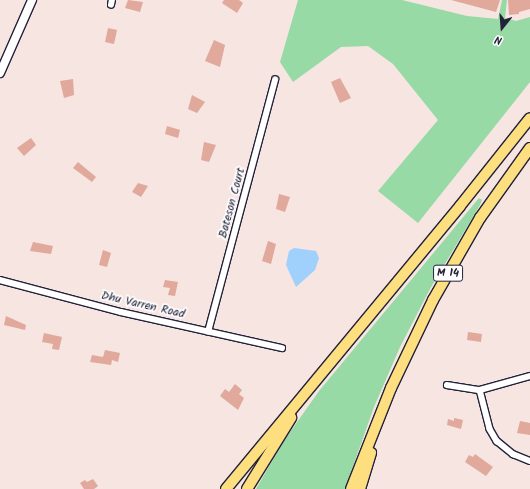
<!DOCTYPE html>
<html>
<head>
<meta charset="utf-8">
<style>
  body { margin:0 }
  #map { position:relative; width:530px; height:489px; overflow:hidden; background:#f6e5e1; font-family:Kalam,sans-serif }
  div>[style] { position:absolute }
  .green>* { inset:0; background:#97daa6 }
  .water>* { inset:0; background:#a0d0fc }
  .building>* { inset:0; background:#e1a89c }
  .roads { filter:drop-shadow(1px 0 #22223b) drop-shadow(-1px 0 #22223b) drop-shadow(0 1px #22223b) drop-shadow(0 -1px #22223b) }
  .minor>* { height:5.5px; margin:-2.75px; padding:0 2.75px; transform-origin:2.75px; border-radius:2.75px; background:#fff }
  .secondary>* { height:8px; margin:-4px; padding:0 4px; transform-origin:4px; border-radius:4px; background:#fff }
  .motorway>* { height:10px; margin:-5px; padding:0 5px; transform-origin:5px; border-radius:5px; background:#fddf80 }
  span { translate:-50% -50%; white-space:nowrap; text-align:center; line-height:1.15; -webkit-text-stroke:3.5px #fff; paint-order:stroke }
  .shield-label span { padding:1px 3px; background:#fff; border:1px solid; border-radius:3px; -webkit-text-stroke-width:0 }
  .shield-label { font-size:11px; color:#22223b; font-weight:700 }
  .street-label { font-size:12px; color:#22223b }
  .north { position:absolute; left:482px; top:8px; width:40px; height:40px; -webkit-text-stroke:3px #fff; paint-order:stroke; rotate:197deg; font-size:11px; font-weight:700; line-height:16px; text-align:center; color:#22223b }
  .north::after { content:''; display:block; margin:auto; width:14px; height:18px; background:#22223b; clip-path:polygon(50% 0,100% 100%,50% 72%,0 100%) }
</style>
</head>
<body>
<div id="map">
  <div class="green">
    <i style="clip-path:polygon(298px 0,402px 0,467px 16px,498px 19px,502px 0,507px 0,505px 18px,516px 21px,530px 17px,530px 82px,418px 223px,378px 191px,438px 120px,393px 64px,368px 46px,341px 47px,293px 82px,280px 62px)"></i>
    <i style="clip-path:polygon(479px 198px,482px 200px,480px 205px,430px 289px,400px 347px,374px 407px,345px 489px,256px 489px,283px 442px,319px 391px)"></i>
  </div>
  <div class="water">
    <i style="clip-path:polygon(294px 248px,316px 251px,319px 258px,315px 270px,296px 287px,286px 265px,289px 251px)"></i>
  </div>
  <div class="building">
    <i style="clip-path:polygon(128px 0,143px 2px,140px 12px,125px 8px)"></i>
    <i style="clip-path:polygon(224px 0,239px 0,243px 3px,237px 13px,222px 3px)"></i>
    <i style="clip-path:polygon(451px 0,500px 0,496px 12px)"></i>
    <i style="clip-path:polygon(508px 0,530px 0,530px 9px,519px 12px,519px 14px,509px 15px)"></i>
    <i style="clip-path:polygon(108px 28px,117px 30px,114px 44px,105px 42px)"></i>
    <i style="clip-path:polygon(214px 40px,225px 45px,220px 67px,205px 61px)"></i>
    <i style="clip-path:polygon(340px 78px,351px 98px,340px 103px,331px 82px)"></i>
    <i style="clip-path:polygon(73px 79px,74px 95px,64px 98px,60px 81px)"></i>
    <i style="clip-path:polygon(192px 95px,205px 102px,197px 113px,188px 109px)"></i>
    <i style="clip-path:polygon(167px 126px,180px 130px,178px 138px,165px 134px)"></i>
    <i style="clip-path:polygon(31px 138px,36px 145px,24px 156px,17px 148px)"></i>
    <i style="clip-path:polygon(204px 142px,216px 145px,209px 162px,201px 160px)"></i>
    <i style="clip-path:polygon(78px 162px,96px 177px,92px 182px,73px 168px)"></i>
    <i style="clip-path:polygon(138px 183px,148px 186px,141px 197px,132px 192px)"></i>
    <i style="clip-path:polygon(279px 194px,290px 197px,285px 212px,276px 209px)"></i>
    <i style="clip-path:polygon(268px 241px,276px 244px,271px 264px,262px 261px)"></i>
    <i style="clip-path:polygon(33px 242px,53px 246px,51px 254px,30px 251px)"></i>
    <i style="clip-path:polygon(103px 250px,111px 253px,107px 267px,99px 265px)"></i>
    <i style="clip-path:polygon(165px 280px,178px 282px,175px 296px,168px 295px,170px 288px,163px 287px)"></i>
    <i style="clip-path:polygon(6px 316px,26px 325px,25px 330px,4px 325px)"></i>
    <i style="clip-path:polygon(468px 332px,482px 334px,481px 342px,467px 340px)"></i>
    <i style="clip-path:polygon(44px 333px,62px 337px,59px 350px,52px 349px,53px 344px,42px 342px)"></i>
    <i style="clip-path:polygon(105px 350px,120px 353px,118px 362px,112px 360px,111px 365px,90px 362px,92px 355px,103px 357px)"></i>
    <i style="clip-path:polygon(235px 384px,242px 390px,239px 394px,244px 398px,238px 410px,220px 396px,225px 389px,229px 392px)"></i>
    <i style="clip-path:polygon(454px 418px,463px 420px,461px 429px,447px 425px,448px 419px,454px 421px)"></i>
    <i style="clip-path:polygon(520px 421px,530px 423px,530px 435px,517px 433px)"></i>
    <i style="clip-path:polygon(475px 454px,493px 467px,486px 476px,465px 462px,469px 455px,473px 457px)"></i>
    <i style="clip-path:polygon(93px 479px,98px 486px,94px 489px,84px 489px,80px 483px,85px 480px,87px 482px)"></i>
  </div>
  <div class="roads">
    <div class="minor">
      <i style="left:111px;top:5px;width:5px;rotate:-79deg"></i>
      <i style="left:0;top:280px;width:125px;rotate:14.8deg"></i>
      <i style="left:121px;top:312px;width:165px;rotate:12.6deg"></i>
      <i style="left:208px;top:332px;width:261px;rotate:-75.1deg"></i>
      <i style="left:447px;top:385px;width:33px;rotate:9deg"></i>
      <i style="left:480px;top:390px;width:52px;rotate:-15.6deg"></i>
      <i style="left:480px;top:390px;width:40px;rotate:75.6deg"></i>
      <i style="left:490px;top:429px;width:14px;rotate:60deg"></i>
      <i style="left:497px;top:441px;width:21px;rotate:39deg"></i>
      <i style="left:513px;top:454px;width:18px;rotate:22deg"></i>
    </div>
    <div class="secondary">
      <i style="left:0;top:73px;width:80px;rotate:-66.3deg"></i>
    </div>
    <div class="motorway">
      <i style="left:226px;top:489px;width:367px;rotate:-50.4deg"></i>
      <i style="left:460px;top:206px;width:112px;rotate:-51.5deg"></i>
      <i style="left:247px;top:489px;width:84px;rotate:-58.2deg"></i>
      <i style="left:351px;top:489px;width:109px;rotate:-68.4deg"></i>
      <i style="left:391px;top:388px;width:98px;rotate:-64.5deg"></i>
      <i style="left:433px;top:300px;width:95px;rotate:-60.2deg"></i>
      <i style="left:480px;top:218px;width:86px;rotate:-54.5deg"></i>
      <i style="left:360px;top:489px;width:38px;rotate:-73deg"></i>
    </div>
  </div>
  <div class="shield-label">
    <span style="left:448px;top:273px">M 14</span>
  </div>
  <div class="street-label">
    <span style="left:232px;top:203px;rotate:-75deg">Bateson Court</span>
    <span style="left:143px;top:305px;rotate:13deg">Dhu Varren Road</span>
  </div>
  <div class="north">N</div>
</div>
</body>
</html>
